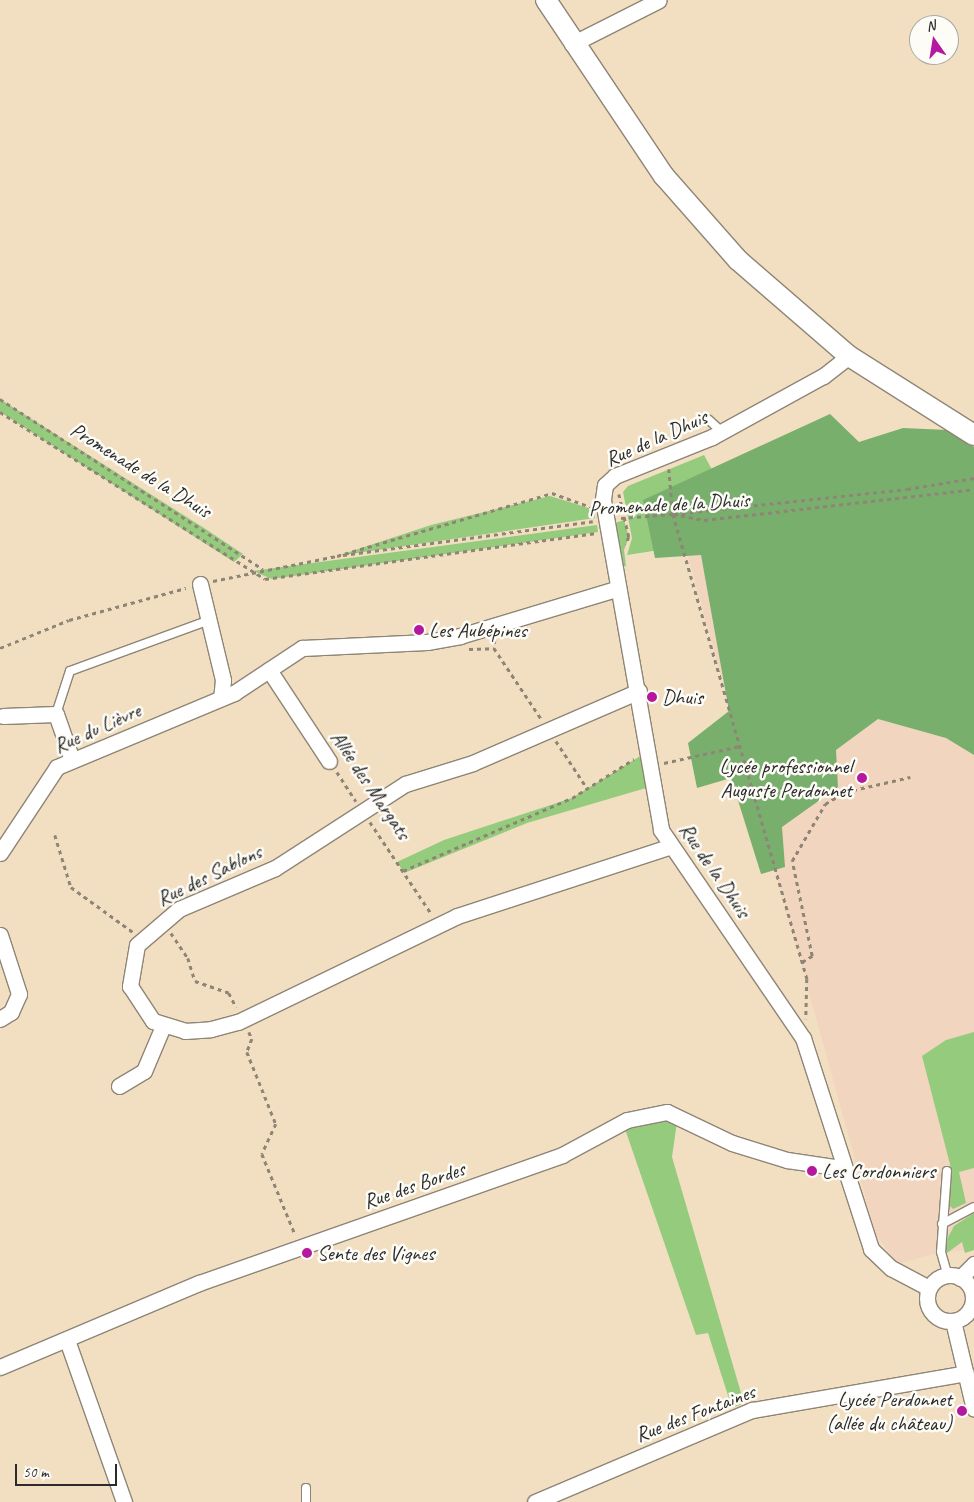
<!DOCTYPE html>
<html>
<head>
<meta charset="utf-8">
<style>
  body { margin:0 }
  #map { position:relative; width:974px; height:1502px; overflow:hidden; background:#f2dfc1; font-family:Caveat,sans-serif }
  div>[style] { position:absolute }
  .built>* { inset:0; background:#f2d5be }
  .green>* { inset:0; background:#95cb7d }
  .forest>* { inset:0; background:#78af6c }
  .path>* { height:2.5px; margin-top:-1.25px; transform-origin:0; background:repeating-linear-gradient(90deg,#8e8576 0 4px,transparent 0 8px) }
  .roads { filter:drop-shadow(1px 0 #8e8576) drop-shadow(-1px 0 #8e8576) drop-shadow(0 1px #8e8576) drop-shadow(0 -1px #8e8576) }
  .service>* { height:8px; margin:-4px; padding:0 4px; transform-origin:4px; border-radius:4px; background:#fff }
  .minor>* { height:15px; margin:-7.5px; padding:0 7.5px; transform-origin:7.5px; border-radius:7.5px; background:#fff }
  .minor>.ring { margin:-7.5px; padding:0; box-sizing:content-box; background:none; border:15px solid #fff; border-radius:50% }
  .tertiary>* { height:20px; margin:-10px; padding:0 10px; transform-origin:10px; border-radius:10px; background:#fff }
  .dots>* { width:14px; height:14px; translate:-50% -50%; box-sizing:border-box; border:2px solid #fdfcf7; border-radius:50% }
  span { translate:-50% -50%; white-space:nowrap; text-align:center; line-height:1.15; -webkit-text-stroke:5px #fdfcf7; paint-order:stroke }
  .street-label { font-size:21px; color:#2b2b2b }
  .poi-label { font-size:21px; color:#2b2b2b }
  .left { translate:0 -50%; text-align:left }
  .right { translate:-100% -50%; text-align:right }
  .north { position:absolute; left:909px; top:15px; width:50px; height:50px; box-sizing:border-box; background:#fdfcf7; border:1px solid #a9a8a5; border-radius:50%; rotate:347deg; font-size:14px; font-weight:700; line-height:20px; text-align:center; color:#2b2b2b }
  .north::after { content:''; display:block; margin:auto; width:18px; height:22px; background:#b5179e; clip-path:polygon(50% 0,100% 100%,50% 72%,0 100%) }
  .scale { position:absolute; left:15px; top:1464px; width:102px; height:22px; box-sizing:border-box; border:2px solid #2b2b2b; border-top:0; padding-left:6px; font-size:15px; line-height:18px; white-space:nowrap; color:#2b2b2b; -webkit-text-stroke:4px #fdfcf7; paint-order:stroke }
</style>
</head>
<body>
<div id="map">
  <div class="built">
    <i style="clip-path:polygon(974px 495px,974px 1250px,941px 1252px,898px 1264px,876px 1235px,680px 527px)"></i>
  </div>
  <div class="green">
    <i style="clip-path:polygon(0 399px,204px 528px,243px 554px,234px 562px,0 412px)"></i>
    <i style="clip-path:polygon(704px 455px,720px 484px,705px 543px,627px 555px,632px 538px,623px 492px,628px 486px)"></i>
    <i style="clip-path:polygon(550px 496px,595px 510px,595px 518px,337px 556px,431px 525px)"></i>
    <i style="clip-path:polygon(624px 520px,629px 537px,624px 550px,626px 566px,622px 567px,615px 523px)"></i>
    <i style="clip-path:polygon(597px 525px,598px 532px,272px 579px,253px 571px)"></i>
    <i style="clip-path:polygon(642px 755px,646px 788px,527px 823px,404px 873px,397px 862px,444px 840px,572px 798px)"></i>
    <i style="clip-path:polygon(974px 1032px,974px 1168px,959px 1172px,966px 1203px,953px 1209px,949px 1205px,952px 1172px,922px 1056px,946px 1040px)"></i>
    <i style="clip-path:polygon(658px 1121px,677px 1122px,672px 1157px,744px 1403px,732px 1408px,708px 1333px,696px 1335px,625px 1129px)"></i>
    <i style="clip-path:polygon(974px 1213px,974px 1250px,965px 1253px,962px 1242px,947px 1253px,945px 1243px,954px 1226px)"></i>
  </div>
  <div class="forest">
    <i style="clip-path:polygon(830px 414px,859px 442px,903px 428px,948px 430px,974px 447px,974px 755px,946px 738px,878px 719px,836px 750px,838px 787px,782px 827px,785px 867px,761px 874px,731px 778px,697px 788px,688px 743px,729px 711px,701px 555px,655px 558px,643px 500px)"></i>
  </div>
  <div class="path">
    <i style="left:0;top:399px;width:313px;rotate:32.9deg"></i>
    <i style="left:0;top:412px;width:313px;rotate:32.2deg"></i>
    <i style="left:265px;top:579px;width:333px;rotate:-7.9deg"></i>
    <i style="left:669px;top:469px;width:45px;rotate:84.9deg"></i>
    <i style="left:673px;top:514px;width:484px;rotate:73.9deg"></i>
    <i style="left:807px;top:979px;width:40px;rotate:91.4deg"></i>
    <i style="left:619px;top:494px;width:44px;rotate:76.9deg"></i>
    <i style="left:629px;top:537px;width:8px;rotate:113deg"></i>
    <i style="left:674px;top:514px;width:234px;rotate:-6.1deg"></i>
    <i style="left:907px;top:489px;width:68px;rotate:-9.3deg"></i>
    <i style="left:621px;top:518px;width:52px;rotate:-4.4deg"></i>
    <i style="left:673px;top:514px;width:32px;rotate:11deg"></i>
    <i style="left:704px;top:520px;width:272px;rotate:-6.5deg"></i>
    <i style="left:343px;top:555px;width:252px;rotate:-7.7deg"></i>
    <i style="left:213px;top:581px;width:126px;rotate:-11.4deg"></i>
    <i style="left:337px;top:556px;width:224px;rotate:-16.3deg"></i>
    <i style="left:552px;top:493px;width:41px;rotate:19.7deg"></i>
    <i style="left:495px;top:640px;width:8px;rotate:97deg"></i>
    <i style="left:494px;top:648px;width:87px;rotate:56.3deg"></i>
    <i style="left:0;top:648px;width:74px;rotate:-22.1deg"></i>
    <i style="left:69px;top:620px;width:121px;rotate:-15.3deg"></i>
    <i style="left:469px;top:649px;width:25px;rotate:-2deg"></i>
    <i style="left:556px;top:741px;width:56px;rotate:56.6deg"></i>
    <i style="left:664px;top:763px;width:78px;rotate:-12.6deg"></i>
    <i style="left:337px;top:772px;width:35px;rotate:57deg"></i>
    <i style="left:370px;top:822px;width:110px;rotate:56.2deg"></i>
    <i style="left:55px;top:835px;width:54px;rotate:72.9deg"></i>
    <i style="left:71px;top:887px;width:77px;rotate:36deg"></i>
    <i style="left:403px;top:871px;width:184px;rotate:-23.4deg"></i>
    <i style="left:572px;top:798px;width:73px;rotate:-32.2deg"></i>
    <i style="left:171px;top:933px;width:30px;rotate:56deg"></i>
    <i style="left:188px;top:958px;width:24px;rotate:73deg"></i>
    <i style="left:195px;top:981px;width:36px;rotate:19deg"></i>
    <i style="left:229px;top:993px;width:16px;rotate:63deg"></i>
    <i style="left:802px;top:962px;width:12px;rotate:-31deg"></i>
    <i style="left:812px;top:956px;width:97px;rotate:-101.9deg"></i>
    <i style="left:792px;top:861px;width:66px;rotate:-59.9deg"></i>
    <i style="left:825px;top:804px;width:23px;rotate:-31deg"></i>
    <i style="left:845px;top:792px;width:67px;rotate:-13deg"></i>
    <i style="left:249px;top:1032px;width:8px;rotate:67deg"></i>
    <i style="left:252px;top:1039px;width:14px;rotate:111deg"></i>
    <i style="left:247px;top:1052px;width:78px;rotate:68.1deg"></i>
    <i style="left:276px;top:1124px;width:33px;rotate:115deg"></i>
    <i style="left:262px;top:1154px;width:87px;rotate:67.6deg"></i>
  </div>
  <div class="roads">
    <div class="service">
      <i style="left:709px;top:420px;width:18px;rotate:43deg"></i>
      <i style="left:56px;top:714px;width:45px;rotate:-72deg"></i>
      <i style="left:70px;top:671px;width:148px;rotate:-20.1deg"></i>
      <i style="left:947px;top:1171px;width:81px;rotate:94.2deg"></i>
      <i style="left:941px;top:1252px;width:25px;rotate:74deg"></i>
      <i style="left:942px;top:1224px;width:36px;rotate:-28deg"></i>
      <i style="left:306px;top:1488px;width:14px;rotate:90deg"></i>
    </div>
    <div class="minor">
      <i style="left:572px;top:44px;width:97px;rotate:-26.8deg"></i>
      <i style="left:849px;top:356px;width:33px;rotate:142deg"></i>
      <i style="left:823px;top:376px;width:127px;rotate:151.2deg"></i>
      <i style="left:712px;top:437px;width:105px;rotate:158.1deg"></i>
      <i style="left:615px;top:476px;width:13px;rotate:138deg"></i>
      <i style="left:605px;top:485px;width:15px;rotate:98deg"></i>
      <i style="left:603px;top:500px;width:335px;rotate:80deg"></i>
      <i style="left:661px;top:830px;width:252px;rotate:55.7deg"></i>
      <i style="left:803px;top:1038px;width:222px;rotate:72.1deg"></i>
      <i style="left:871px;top:1249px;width:28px;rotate:44deg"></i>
      <i style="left:891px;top:1268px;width:43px;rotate:27.8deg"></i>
      <i style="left:200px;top:584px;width:99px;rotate:76.5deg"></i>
      <i style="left:223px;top:680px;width:18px;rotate:96deg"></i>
      <i style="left:269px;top:670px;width:109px;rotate:56.6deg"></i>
      <i style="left:639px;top:691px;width:181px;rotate:156.6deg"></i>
      <i style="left:473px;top:763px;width:71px;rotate:162.8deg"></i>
      <i style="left:405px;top:784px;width:155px;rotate:147.1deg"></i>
      <i style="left:275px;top:868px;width:104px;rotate:156.9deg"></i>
      <i style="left:179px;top:909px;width:55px;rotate:139.4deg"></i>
      <i style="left:137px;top:945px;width:42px;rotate:99.7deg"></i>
      <i style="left:130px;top:986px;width:42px;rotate:56.7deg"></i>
      <i style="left:153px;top:1021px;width:34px;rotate:17deg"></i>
      <i style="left:185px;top:1031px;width:26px;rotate:-4deg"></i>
      <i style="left:211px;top:1029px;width:28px;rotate:-15deg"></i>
      <i style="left:238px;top:1022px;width:243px;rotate:-25.8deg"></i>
      <i style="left:457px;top:916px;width:225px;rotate:-18.1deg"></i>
      <i style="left:3px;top:716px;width:53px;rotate:-2.2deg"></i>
      <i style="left:56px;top:714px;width:49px;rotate:70.8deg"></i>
      <i style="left:0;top:853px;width:103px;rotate:-56.5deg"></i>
      <i style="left:57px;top:767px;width:192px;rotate:-22.7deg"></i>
      <i style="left:234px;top:693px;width:82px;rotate:-33.5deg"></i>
      <i style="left:302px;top:648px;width:125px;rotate:-2.7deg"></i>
      <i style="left:427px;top:642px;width:34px;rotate:-10deg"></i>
      <i style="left:460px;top:636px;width:163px;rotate:-16.8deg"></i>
      <i style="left:0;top:935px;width:62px;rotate:72.1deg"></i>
      <i style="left:19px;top:994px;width:20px;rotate:114deg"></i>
      <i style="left:11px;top:1012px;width:13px;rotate:148deg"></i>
      <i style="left:119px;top:1086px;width:29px;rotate:-31deg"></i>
      <i style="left:144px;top:1071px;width:49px;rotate:-67.1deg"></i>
      <i class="ring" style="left:927px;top:1275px;width:31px;height:31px"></i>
      <i style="left:960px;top:1278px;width:20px;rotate:-45deg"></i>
      <i style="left:953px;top:1321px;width:90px;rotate:76.6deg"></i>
      <i style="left:67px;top:1340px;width:172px;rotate:70.6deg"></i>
      <i style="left:0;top:1367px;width:216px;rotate:-22.9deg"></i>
      <i style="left:199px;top:1283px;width:385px;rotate:-19.4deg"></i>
      <i style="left:562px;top:1155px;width:74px;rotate:-28.3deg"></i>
      <i style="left:627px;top:1120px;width:41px;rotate:-11.3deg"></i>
      <i style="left:667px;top:1112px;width:72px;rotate:25.5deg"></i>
      <i style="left:732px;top:1143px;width:58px;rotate:17.2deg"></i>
      <i style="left:787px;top:1160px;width:56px;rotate:8.3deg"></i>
      <i style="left:535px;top:1502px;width:236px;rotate:-23deg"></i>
      <i style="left:752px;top:1410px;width:217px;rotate:-9.8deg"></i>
    </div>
    <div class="tertiary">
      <i style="left:546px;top:0;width:212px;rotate:56.2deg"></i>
      <i style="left:664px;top:176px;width:112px;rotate:48.6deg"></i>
      <i style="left:738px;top:260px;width:147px;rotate:40.9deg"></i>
      <i style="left:849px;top:356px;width:148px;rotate:32.3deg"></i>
    </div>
  </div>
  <div class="dots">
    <i style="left:419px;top:630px;background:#b5179e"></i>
    <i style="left:652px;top:697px;background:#b5179e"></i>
    <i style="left:862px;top:778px;background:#b5179e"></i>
    <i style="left:812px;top:1171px;background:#b5179e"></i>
    <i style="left:307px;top:1253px;background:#b5179e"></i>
    <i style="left:962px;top:1411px;background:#b5179e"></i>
  </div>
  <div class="street-label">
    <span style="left:656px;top:438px;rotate:-24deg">Rue de la Dhuis</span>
    <span style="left:141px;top:470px;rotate:32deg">Promenade de la Dhuis</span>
    <span style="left:669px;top:504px;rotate:-3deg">Promenade de la Dhuis</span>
    <span style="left:97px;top:728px;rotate:-24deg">Rue du Lièvre</span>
    <span style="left:371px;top:785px;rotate:56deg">Allée des Margats</span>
    <span style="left:715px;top:870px;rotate:56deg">Rue de la Dhuis</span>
    <span style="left:209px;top:875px;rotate:-26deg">Rue des Sablons</span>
    <span style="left:414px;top:1185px;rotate:-19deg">Rue des Bordes</span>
    <span style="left:695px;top:1413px;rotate:-21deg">Rue des Fontaines</span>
  </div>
  <div class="poi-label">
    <span class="left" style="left:429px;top:630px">Les Aubépines</span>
    <span class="left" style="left:662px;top:697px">Dhuis</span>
    <span class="right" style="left:852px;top:778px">Lycée professionnel<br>Auguste Perdonnet</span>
    <span class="left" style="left:822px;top:1171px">Les Cordonniers</span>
    <span class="left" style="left:317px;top:1253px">Sente des Vignes</span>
    <span class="right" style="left:952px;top:1411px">Lycée Perdonnet<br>(allée du château)</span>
  </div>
  <div class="north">N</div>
  <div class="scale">50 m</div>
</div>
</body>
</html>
